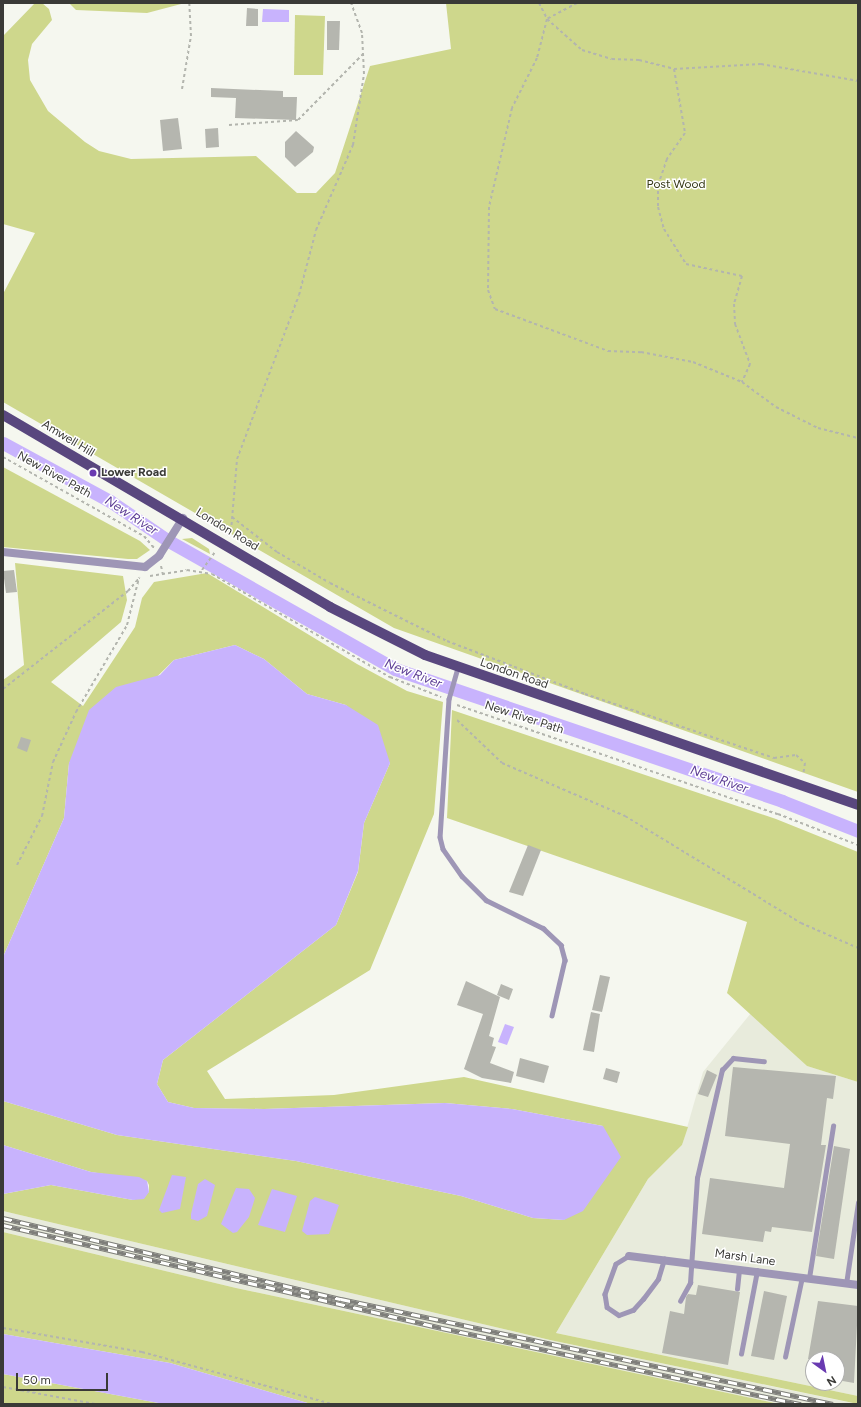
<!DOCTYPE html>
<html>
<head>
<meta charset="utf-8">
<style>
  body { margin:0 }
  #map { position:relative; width:861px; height:1407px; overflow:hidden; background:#f5f7ef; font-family:Figtree,sans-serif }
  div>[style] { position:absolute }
  .built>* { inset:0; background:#e8ebdc }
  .green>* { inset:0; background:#ced78c }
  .water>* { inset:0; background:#c8b3fd }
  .canal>* { height:13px; margin:-6.5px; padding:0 6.5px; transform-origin:6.5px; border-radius:6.5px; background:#c8b3fd }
  .building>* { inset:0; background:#b5b6af }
  .path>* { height:2px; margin-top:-1px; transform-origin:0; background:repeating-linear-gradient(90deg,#b3b5ae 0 3px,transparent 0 6px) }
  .lane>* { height:4.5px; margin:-2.25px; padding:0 2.25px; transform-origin:2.25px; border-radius:2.25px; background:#9e96b6 }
  .street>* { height:8px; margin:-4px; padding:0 4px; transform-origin:4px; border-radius:4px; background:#9e96b6 }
  .primary>* { height:10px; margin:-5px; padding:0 5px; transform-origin:5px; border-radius:5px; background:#59477e }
  .rail>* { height:4.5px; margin-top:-2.25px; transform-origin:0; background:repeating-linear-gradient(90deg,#fff 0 9px,#7e7e7a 0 18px); box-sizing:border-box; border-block:1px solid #7e7e7a }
  .dots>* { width:11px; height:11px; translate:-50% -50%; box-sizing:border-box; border:2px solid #fff; border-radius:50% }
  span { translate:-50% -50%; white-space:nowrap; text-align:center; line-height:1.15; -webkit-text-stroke:3px #fff; paint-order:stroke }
  .park-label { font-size:12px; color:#373a17 }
  .street-label { font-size:12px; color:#3a3a37 }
  .poi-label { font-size:12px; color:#3a3a37; font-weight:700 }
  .left { translate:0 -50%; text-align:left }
  .water-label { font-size:13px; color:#5f4096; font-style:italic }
  .frame { position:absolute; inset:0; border:4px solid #3a3a37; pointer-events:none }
  .north { position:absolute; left:805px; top:1351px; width:40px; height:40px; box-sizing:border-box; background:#fff; border:1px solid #b0b0af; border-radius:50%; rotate:147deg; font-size:11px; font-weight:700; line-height:16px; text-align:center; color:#3a3a37 }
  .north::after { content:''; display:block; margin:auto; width:14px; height:18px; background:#693ab1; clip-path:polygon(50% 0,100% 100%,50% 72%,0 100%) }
  .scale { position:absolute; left:16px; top:1373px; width:92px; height:18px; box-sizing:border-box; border:2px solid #3a3a37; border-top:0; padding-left:5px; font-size:12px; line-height:14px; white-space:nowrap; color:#3a3a37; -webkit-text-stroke:3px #fff; paint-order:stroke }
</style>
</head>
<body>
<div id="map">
  <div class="built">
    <i style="clip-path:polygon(evenodd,751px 1013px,807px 1066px,858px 1082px,858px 1396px,556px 1333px,648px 1179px,682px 1145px,703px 1072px,751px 1013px,813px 1359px,837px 1359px,837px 1383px,813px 1383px,813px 1359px)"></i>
    <i style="clip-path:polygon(3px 1211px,550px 1340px,857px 1404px,779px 1404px,236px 1288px,3px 1232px)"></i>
  </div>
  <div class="green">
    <i style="clip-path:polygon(35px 3px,42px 3px,49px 9px,52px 20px,32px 44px,28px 60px,30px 80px,48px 111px,85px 142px,99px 151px,131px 159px,256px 156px,297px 193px,316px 193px,335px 173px,370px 66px,451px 49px,446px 3px,858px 3px,858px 792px,394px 628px,3px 402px,3px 294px,35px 233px,3px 224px,3px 36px)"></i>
    <i style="clip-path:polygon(69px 3px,185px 3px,147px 13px,76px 10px)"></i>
    <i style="clip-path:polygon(295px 15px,325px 16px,323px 75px,294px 75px)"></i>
    <i style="clip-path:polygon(3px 467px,140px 541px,150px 550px,137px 559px,128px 559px,3px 547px)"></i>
    <i style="clip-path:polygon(192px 538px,209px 549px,210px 554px,182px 539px)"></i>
    <i style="clip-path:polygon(15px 563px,123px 576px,127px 600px,121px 622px,51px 682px,83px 706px,135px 627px,142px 598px,154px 582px,207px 573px,357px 664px,407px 691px,443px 702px,434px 814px,370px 970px,207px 1071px,225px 1099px,334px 1095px,464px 1077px,688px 1127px,682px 1145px,648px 1179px,556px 1333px,858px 1396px,858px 1404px,550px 1340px,3px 1211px,3px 1194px,51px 1185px,133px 1200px,149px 1192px,149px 1185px,147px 1181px,91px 1172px,3px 1145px,3px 1101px,117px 1135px,296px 1161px,461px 1196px,533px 1218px,564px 1220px,603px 1126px,512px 1109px,445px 1103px,264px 1109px,194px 1108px,168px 1102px,157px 1084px,163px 1060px,336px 925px,358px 872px,364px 823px,390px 763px,346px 705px,307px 694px,264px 659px,235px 645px,174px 660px,69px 763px,64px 818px,3px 957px,3px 680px,24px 665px)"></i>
    <i style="clip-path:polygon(452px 710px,776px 819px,858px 852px,858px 1082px,807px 1066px,727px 993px,747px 922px,447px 818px)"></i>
    <i style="clip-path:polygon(3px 1232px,236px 1288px,779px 1404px,311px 1404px,170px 1363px,3px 1334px)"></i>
    <i style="clip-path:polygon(3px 1374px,164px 1404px,3px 1404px)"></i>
  </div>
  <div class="water">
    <i style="clip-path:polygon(263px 9px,289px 10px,289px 22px,262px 22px)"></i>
    <i style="clip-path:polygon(235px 645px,264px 659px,307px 694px,346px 705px,378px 725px,390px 763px,364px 823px,358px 871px,336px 925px,163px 1060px,157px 1084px,168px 1102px,194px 1108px,264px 1109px,445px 1103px,512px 1109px,603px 1126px,621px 1157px,583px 1211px,564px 1220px,533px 1218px,461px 1196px,296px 1161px,117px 1135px,3px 1101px,3px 957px,64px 818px,69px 763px,89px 710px,116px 687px,160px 675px,174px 660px)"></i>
    <i style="clip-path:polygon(505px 1024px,514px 1027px,507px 1045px,498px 1042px)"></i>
    <i style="clip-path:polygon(3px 1145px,91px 1172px,139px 1177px,147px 1181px,149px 1192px,144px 1199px,133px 1200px,51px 1185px,3px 1194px)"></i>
    <i style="clip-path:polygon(172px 1175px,186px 1177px,180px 1209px,162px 1213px,159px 1210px)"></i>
    <i style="clip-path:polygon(205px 1179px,215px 1185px,207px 1216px,198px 1221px,191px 1219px,191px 1214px,198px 1184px)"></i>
    <i style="clip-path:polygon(236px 1188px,249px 1189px,255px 1198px,249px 1217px,237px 1232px,233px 1233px,221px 1224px)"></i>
    <i style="clip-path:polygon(272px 1189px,297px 1196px,285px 1232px,258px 1225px)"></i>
    <i style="clip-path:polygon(315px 1197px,339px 1205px,329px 1234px,307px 1235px,302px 1231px,310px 1201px)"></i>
    <i style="clip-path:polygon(3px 1334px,170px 1363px,311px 1404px,164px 1404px,3px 1374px)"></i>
  </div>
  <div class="canal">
    <i style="left:3px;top:443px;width:122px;rotate:28.5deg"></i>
    <i style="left:110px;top:501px;width:69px;rotate:34.4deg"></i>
    <i style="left:167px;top:540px;width:262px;rotate:29.5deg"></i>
    <i style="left:395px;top:669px;width:409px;rotate:18.8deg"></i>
    <i style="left:782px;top:801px;width:82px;rotate:21.5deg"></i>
  </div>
  <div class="building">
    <i style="clip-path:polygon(247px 8px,258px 9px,258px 26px,246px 26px)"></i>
    <i style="clip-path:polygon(327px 21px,340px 21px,339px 50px,327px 50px)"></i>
    <i style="clip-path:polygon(211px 88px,283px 91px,283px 97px,297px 97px,296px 120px,235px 118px,236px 98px,211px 97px)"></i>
    <i style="clip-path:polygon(178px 118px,182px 149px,163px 151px,160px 120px)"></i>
    <i style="clip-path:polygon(218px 128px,219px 147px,206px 148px,205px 129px)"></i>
    <i style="clip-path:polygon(296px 131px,314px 147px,313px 152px,295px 167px,285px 157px,285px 142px)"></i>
    <i style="clip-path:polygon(14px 570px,17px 592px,6px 593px,3px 571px)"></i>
    <i style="clip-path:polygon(21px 737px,31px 740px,27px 752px,17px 748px)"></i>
    <i style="clip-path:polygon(528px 845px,541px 850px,523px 896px,509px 892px)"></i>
    <i style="clip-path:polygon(600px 975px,610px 977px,602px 1012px,592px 1010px)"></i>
    <i style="clip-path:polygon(466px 981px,500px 997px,489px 1036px,494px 1038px,492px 1046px,496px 1047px,490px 1063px,514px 1072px,511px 1083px,482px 1078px,464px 1069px,483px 1014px,457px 1005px)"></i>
    <i style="clip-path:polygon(501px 984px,513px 989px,509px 1000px,497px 995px)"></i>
    <i style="clip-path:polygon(591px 1012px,600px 1014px,594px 1052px,583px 1050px)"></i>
    <i style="clip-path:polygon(520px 1058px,549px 1066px,544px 1083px,516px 1076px)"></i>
    <i style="clip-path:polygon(733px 1067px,836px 1076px,833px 1099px,827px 1098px,821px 1145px,826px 1145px,812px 1232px,772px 1227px,771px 1232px,765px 1231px,763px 1242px,702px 1234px,710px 1178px,784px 1188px,790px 1144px,725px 1136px)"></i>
    <i style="clip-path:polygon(606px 1068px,620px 1072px,617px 1083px,603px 1079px)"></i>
    <i style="clip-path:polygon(707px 1070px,717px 1075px,708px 1097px,698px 1094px)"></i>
    <i style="clip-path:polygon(834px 1146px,850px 1149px,834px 1259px,816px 1256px)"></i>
    <i style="clip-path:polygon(698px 1285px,740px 1292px,728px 1365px,662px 1353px,670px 1311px,684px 1314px,686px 1297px,688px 1294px,696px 1295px)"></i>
    <i style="clip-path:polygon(764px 1291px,787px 1296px,774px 1360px,751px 1356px)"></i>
    <i style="clip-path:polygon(818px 1301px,858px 1306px,854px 1383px,837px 1380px,837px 1359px,808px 1359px)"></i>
  </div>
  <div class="path">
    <i style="left:539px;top:3px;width:18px;rotate:63deg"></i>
    <i style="left:547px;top:19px;width:47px;rotate:41.5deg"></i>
    <i style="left:582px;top:50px;width:31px;rotate:17deg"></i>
    <i style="left:612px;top:59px;width:27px;rotate:2deg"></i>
    <i style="left:639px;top:60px;width:36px;rotate:14deg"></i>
    <i style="left:674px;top:69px;width:87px;rotate:-3.3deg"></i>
    <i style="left:761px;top:64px;width:98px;rotate:9.9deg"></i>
    <i style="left:577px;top:3px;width:34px;rotate:152deg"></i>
    <i style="left:547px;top:19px;width:40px;rotate:104.4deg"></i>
    <i style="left:537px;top:58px;width:56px;rotate:116.6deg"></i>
    <i style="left:512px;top:108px;width:102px;rotate:103.1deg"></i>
    <i style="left:489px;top:207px;width:83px;rotate:90.7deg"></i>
    <i style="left:488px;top:290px;width:20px;rotate:70deg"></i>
    <i style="left:495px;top:309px;width:121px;rotate:20.4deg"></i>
    <i style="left:608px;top:351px;width:33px;rotate:2deg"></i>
    <i style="left:641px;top:352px;width:53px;rotate:10.9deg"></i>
    <i style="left:693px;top:362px;width:53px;rotate:22.2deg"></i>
    <i style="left:742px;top:382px;width:42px;rotate:36.3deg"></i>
    <i style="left:776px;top:407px;width:47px;rotate:26.6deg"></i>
    <i style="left:818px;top:428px;width:41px;rotate:14deg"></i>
    <i style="left:674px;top:69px;width:65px;rotate:80.2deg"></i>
    <i style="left:685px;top:133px;width:32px;rotate:125deg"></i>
    <i style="left:667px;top:159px;width:28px;rotate:109deg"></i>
    <i style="left:658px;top:185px;width:22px;rotate:90deg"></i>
    <i style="left:658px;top:207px;width:23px;rotate:75deg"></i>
    <i style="left:664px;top:229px;width:41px;rotate:57.8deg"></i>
    <i style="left:686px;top:264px;width:57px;rotate:12.1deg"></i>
    <i style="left:742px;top:276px;width:29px;rotate:106deg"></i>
    <i style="left:734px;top:304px;width:20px;rotate:87deg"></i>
    <i style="left:735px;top:324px;width:43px;rotate:69.4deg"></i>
    <i style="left:750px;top:364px;width:20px;rotate:114deg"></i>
    <i style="left:182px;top:89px;width:54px;rotate:-80.4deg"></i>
    <i style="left:191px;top:36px;width:33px;rotate:-93deg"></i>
    <i style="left:229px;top:125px;width:69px;rotate:-4.1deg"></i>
    <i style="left:298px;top:120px;width:93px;rotate:-45.4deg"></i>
    <i style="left:3px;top:457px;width:162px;rotate:29.3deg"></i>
    <i style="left:144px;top:536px;width:16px;rotate:50deg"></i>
    <i style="left:232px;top:517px;width:57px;rotate:37.9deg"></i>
    <i style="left:277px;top:552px;width:61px;rotate:30.3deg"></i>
    <i style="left:330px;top:583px;width:131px;rotate:26.4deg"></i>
    <i style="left:447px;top:641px;width:148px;rotate:21deg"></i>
    <i style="left:585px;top:694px;width:200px;rotate:18.7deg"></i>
    <i style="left:774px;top:758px;width:22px;rotate:-8deg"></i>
    <i style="left:796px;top:755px;width:12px;rotate:42deg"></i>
    <i style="left:805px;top:763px;width:12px;rotate:99deg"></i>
    <i style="left:227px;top:535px;width:6px;rotate:-45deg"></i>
    <i style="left:231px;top:531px;width:72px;rotate:-85.2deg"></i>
    <i style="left:237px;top:459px;width:175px;rotate:-69.3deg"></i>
    <i style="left:299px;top:295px;width:67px;rotate:-75.3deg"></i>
    <i style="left:316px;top:230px;width:93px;rotate:-66.5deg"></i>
    <i style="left:353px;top:145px;width:72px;rotate:-81.2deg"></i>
    <i style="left:364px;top:74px;width:41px;rotate:-92.8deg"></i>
    <i style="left:362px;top:33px;width:32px;rotate:-110deg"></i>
    <i style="left:161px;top:566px;width:9px;rotate:77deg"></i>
    <i style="left:202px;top:570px;width:22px;rotate:-54deg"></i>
    <i style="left:150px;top:576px;width:37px;rotate:-9deg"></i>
    <i style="left:187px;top:570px;width:25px;rotate:9deg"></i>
    <i style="left:212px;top:574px;width:206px;rotate:30.1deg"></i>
    <i style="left:390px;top:677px;width:55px;rotate:21.4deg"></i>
    <i style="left:3px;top:689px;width:159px;rotate:-38.1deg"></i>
    <i style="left:128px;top:591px;width:18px;rotate:-49deg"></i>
    <i style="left:457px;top:705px;width:339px;rotate:18.8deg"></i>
    <i style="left:778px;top:814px;width:86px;rotate:21.2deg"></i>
    <i style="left:457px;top:720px;width:62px;rotate:43.7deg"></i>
    <i style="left:502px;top:763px;width:134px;rotate:23.3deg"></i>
    <i style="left:625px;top:816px;width:206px;rotate:31.3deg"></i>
    <i style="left:801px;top:923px;width:62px;rotate:23.7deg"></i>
    <i style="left:17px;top:865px;width:55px;rotate:-63deg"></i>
    <i style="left:42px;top:816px;width:55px;rotate:-78.5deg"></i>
    <i style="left:53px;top:762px;width:55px;rotate:-65.3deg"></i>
    <i style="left:76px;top:712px;width:101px;rotate:-59.6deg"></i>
    <i style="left:127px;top:625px;width:49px;rotate:-75.7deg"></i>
    <i style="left:3px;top:1328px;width:141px;rotate:9.8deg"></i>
    <i style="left:142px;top:1352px;width:197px;rotate:15.3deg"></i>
    <i style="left:3px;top:1387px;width:95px;rotate:10.4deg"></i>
  </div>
  <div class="lane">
    <i style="left:458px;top:668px;width:32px;rotate:106deg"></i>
    <i style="left:449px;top:699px;width:138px;rotate:93.7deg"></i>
    <i style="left:440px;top:837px;width:12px;rotate:76deg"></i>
    <i style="left:443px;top:849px;width:33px;rotate:55deg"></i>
    <i style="left:462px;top:876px;width:34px;rotate:45deg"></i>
    <i style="left:486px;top:900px;width:64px;rotate:26.2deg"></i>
    <i style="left:543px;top:928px;width:25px;rotate:43deg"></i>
    <i style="left:561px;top:945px;width:16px;rotate:75deg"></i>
    <i style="left:565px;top:960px;width:57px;rotate:103.1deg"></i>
    <i style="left:629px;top:1256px;width:15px;rotate:148deg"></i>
    <i style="left:616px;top:1264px;width:32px;rotate:110deg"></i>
    <i style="left:605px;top:1294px;width:13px;rotate:81deg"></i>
    <i style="left:607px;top:1307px;width:14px;rotate:34deg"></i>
    <i style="left:619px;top:1315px;width:15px;rotate:-20deg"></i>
    <i style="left:633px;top:1310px;width:15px;rotate:-48deg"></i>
    <i style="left:643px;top:1299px;width:25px;rotate:-53deg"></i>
    <i style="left:658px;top:1279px;width:21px;rotate:-73deg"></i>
    <i style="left:809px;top:1278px;width:154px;rotate:-81deg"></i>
    <i style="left:846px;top:1284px;width:82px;rotate:-81.6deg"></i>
    <i style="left:737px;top:1289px;width:20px;rotate:-84deg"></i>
    <i style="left:680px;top:1301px;width:21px;rotate:-61deg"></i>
    <i style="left:690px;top:1283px;width:105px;rotate:-86.2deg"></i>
    <i style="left:697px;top:1178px;width:111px;rotate:-77deg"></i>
    <i style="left:722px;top:1070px;width:16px;rotate:-47deg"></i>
    <i style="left:733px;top:1058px;width:31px;rotate:6deg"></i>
    <i style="left:741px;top:1354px;width:85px;rotate:-79.1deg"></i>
    <i style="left:785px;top:1357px;width:82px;rotate:-78deg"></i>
  </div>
  <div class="street">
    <i style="left:3px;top:552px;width:143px;rotate:6deg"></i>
    <i style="left:145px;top:567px;width:18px;rotate:-38deg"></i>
    <i style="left:159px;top:556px;width:45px;rotate:-57.7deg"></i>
    <i style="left:629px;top:1256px;width:231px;rotate:7.2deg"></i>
  </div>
  <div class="primary">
    <i style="left:3px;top:415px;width:379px;rotate:30.4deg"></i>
    <i style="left:330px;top:607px;width:106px;rotate:26.8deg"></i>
    <i style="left:425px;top:655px;width:458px;rotate:19.1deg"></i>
  </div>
  <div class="rail">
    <i style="left:3px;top:1218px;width:348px;rotate:13.5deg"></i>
    <i style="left:341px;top:1299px;width:503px;rotate:12.05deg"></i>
    <i style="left:3px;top:1225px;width:451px;rotate:13.2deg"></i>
    <i style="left:442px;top:1328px;width:367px;rotate:12deg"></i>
  </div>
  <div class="dots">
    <i style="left:93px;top:473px;background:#693ab1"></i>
  </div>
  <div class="park-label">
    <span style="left:676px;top:185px">Post Wood</span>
  </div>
  <div class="street-label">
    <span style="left:68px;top:439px;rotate:31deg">Amwell Hill</span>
    <span style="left:54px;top:475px;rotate:29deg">New River Path</span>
    <span style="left:227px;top:530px;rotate:31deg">London Road</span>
    <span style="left:514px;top:674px;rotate:19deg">London Road</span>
    <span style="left:524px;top:718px;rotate:18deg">New River Path</span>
    <span style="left:745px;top:1258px;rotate:8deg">Marsh Lane</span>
  </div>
  <div class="poi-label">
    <span class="left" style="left:101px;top:473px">Lower Road</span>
  </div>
  <div class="water-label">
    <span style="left:131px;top:516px;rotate:33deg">New River</span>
    <span style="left:413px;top:674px;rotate:21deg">New River</span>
    <span style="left:719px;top:780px;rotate:19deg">New River</span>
  </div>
  <div class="frame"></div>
  <div class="north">N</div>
  <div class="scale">50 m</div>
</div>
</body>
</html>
